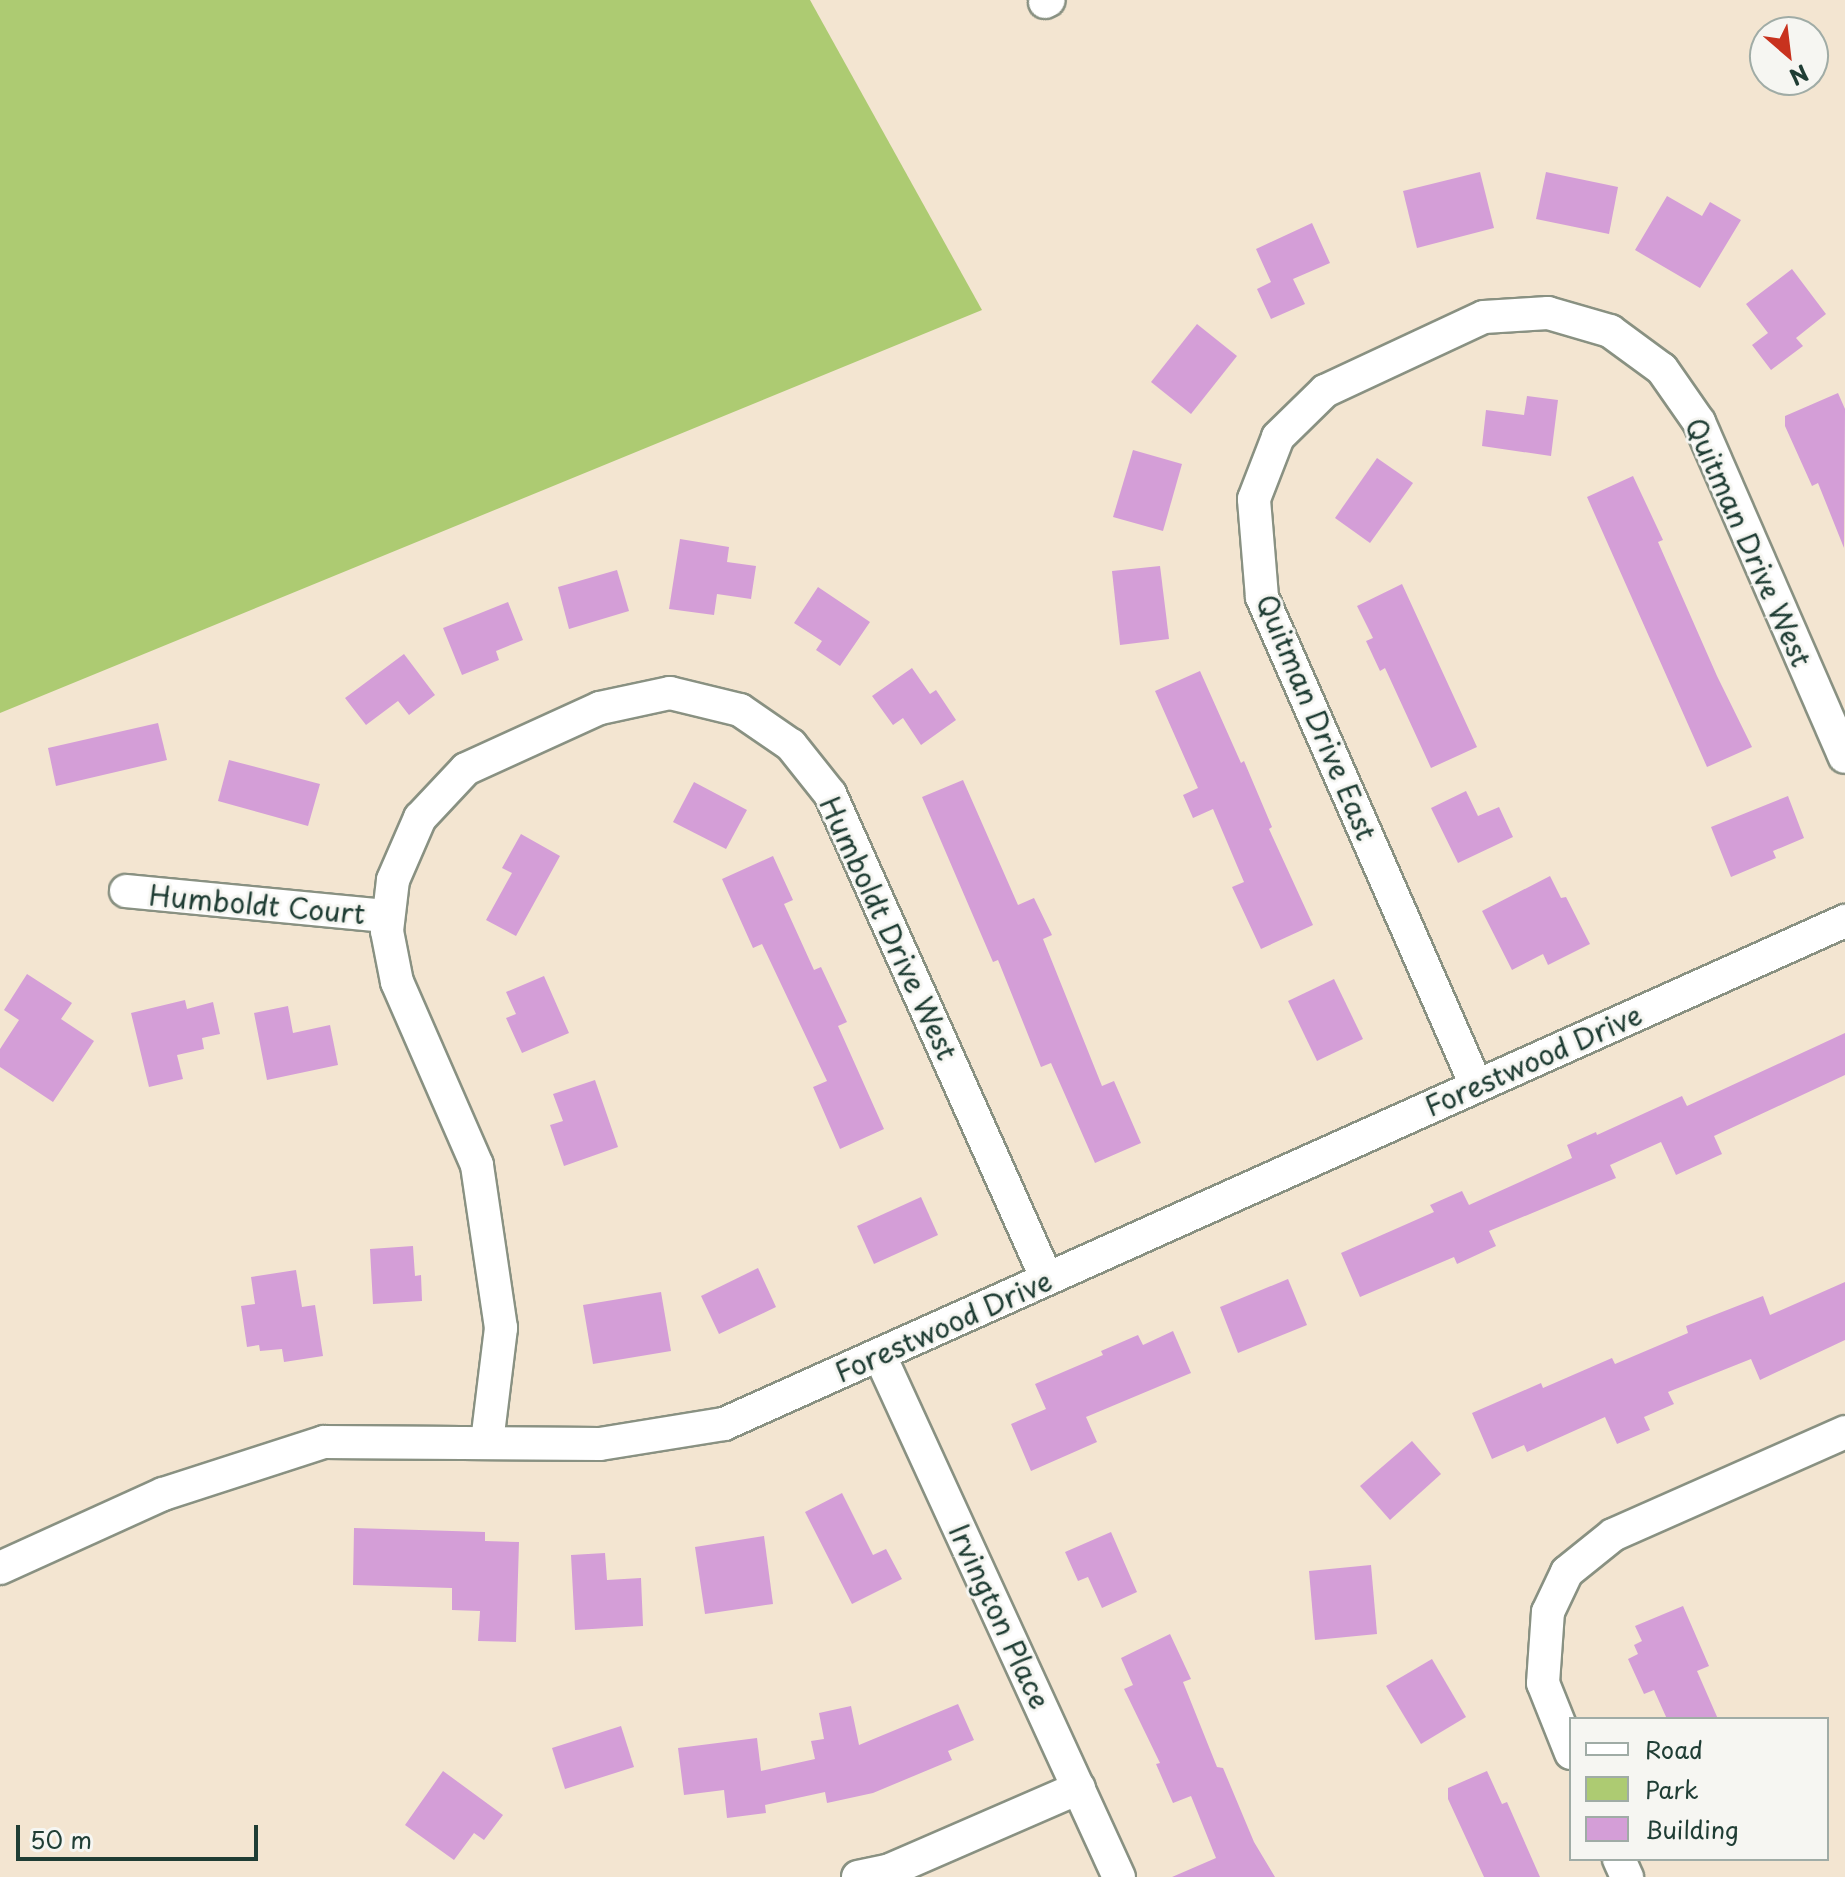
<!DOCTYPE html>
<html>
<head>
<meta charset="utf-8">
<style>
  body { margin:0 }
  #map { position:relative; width:1845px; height:1877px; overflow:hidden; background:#f3e5d1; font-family:"Playpen Sans",sans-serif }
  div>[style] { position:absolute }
  .green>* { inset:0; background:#adcb72 }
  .building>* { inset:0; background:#d49ed7 }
  .roads { filter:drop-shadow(2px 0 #899182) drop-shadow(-2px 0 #899182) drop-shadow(0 2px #899182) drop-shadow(0 -2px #899182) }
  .minor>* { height:32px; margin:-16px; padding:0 16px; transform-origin:16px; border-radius:16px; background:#fff }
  span { translate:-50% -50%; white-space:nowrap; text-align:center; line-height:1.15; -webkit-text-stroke:6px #f6f6f2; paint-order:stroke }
  .street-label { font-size:28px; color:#1f3d34 }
  .legend { position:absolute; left:1569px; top:1717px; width:260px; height:144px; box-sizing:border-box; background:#f6f6f2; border:2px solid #a0aca6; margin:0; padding:10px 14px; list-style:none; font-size:24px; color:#1f3d34 }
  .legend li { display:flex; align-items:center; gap:16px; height:40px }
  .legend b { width:40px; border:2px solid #a0aca6 }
  .north { position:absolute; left:1749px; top:16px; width:80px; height:80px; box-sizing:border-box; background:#f6f6f2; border:2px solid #a0aca6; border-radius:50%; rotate:152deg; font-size:22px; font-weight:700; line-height:32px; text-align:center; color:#1f3d34 }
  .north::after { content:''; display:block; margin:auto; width:28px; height:36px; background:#c8321e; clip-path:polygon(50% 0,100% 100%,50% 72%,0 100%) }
  .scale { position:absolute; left:16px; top:1825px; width:242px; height:36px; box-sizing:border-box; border:4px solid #1f3d34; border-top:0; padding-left:10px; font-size:24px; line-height:28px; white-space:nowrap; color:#1f3d34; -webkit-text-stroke:6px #f6f6f2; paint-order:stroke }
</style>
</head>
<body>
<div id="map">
  <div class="green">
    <i style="clip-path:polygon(0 0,810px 0,982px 310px,0 713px)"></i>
  </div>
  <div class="building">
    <i style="clip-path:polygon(1480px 172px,1494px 228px,1417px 248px,1403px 191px)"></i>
    <i style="clip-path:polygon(1546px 172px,1618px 187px,1609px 234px,1536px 219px)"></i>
    <i style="clip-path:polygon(1667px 196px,1702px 216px,1710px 202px,1741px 220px,1700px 288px,1635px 250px)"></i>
    <i style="clip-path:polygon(1312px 223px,1330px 263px,1293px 279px,1305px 304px,1271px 319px,1257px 289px,1271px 282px,1256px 249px)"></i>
    <i style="clip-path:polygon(1792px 269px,1826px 314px,1796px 338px,1803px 346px,1771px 370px,1752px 345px,1768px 333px,1746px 304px)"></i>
    <i style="clip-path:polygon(1197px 324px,1237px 356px,1191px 414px,1151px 382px)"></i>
    <i style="clip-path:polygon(1838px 393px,1845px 409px,1844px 548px,1818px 483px,1812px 486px,1785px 426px,1785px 416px)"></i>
    <i style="clip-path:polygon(1527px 396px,1558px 400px,1551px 456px,1482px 446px,1486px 410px,1524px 415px)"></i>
    <i style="clip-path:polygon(1133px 450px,1182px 464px,1163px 531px,1113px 517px)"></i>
    <i style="clip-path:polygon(1377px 458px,1413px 483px,1370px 543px,1335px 518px)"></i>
    <i style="clip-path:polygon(1633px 476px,1663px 540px,1658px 542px,1717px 676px,1752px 747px,1707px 767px,1587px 497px)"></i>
    <i style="clip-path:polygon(680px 539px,729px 547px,727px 562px,756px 566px,751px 599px,717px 594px,714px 615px,669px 609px)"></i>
    <i style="clip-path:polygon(1160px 566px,1169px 639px,1120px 645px,1112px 571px)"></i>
    <i style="clip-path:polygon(617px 570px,629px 611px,569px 629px,558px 587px)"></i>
    <i style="clip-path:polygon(1402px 584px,1477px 747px,1431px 768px,1385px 668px,1380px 671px,1366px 641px,1373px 638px,1357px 606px)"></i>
    <i style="clip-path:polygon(818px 587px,870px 622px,840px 666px,816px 650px,822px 641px,794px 623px)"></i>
    <i style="clip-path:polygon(508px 602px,523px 640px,496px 651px,499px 660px,462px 675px,443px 628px)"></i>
    <i style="clip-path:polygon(404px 654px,435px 695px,409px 715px,398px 701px,366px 725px,345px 698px)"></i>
    <i style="clip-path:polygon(912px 668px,930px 694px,936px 690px,956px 720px,921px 745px,903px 718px,893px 725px,872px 696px)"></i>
    <i style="clip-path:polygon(1200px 671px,1241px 763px,1244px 761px,1272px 827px,1269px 829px,1313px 925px,1261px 949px,1232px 887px,1244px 882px,1213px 809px,1193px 818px,1183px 795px,1198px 788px,1155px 691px)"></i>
    <i style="clip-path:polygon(158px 723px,167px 760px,56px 786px,48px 748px)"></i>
    <i style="clip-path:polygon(229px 760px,320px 784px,308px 826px,218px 801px)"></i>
    <i style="clip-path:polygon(963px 780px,1018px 905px,1034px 898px,1052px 935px,1043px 939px,1102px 1086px,1114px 1081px,1141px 1143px,1095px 1163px,1051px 1063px,1041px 1067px,998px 960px,993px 962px,922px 797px)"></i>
    <i style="clip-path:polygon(694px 782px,747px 810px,726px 849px,673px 822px)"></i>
    <i style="clip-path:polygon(1466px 791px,1478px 816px,1499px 807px,1513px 837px,1458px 863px,1431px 808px)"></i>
    <i style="clip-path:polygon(1788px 796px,1804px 838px,1773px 851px,1776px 858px,1731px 877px,1711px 827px)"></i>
    <i style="clip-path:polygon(521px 834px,560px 856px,516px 936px,486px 920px,512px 873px,502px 868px)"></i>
    <i style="clip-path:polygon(773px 856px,793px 900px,784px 904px,814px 970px,821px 967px,847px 1022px,838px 1026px,884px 1129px,840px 1149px,813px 1087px,827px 1081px,762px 944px,753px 948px,722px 879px)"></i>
    <i style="clip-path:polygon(1550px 876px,1561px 898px,1566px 897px,1590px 944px,1548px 965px,1543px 954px,1512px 970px,1482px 911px)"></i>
    <i style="clip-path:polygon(27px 974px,72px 1003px,61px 1019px,94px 1041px,53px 1102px,0 1067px,0 1049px,19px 1020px,4px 1010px)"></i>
    <i style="clip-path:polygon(544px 976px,569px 1033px,522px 1053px,506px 1018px,516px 1014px,506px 992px)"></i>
    <i style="clip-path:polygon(1334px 979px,1363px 1039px,1317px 1061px,1288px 1001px)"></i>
    <i style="clip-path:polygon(185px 1000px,187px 1009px,213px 1002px,220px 1034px,202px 1038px,204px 1049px,177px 1055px,183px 1079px,149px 1087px,131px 1013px)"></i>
    <i style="clip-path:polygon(288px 1006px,293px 1033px,330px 1025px,338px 1065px,267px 1080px,254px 1013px)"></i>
    <i style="clip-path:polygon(1845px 1033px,1845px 1075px,1714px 1136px,1722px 1154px,1676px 1175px,1661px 1142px,1610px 1165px,1616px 1178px,1489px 1231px,1496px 1246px,1457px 1264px,1454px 1257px,1360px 1297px,1341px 1253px,1434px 1212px,1430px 1205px,1462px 1191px,1469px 1205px,1533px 1176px,1572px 1158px,1567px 1145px,1596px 1132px,1597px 1135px,1682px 1096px,1687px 1106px)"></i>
    <i style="clip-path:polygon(595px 1080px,618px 1147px,564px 1166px,550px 1125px,563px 1121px,553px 1094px)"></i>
    <i style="clip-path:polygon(921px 1197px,938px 1235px,874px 1264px,857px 1226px)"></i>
    <i style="clip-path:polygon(413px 1246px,415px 1276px,421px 1275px,422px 1301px,373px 1304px,370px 1249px)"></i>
    <i style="clip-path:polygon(758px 1268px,776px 1307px,719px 1334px,701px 1296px)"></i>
    <i style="clip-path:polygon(296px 1270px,302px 1307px,315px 1305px,323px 1356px,284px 1362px,282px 1349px,260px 1351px,259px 1345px,247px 1347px,241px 1306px,255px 1304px,251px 1277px)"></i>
    <i style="clip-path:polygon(1288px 1279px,1307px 1325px,1238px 1353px,1220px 1307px)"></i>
    <i style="clip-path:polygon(1845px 1282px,1845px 1340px,1760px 1380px,1751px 1359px,1668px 1392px,1674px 1404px,1644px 1417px,1650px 1430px,1617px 1444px,1605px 1417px,1527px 1452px,1524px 1445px,1492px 1459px,1472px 1413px,1541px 1383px,1543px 1388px,1612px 1358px,1615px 1364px,1688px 1333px,1686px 1326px,1763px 1296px,1770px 1315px)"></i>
    <i style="clip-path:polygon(661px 1292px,671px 1351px,593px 1364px,583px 1305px)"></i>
    <i style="clip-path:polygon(1173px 1331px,1191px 1373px,1086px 1417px,1097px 1442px,1031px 1471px,1011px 1424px,1046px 1409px,1035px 1384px,1103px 1355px,1101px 1351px,1138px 1335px,1143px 1345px)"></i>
    <i style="clip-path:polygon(1412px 1441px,1441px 1474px,1390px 1520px,1360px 1486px)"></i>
    <i style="clip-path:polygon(842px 1493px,873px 1555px,886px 1549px,902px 1579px,852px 1604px,805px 1512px)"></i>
    <i style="clip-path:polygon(354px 1528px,485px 1532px,485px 1541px,519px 1542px,516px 1642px,478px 1641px,480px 1611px,452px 1610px,452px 1588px,353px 1585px)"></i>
    <i style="clip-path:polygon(1111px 1532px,1137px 1592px,1102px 1608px,1088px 1577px,1078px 1581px,1065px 1552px)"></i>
    <i style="clip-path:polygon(764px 1536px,773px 1604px,705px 1614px,695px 1547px)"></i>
    <i style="clip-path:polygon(605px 1553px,607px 1580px,641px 1578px,643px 1626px,575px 1630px,571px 1555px)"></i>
    <i style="clip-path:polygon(1371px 1565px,1377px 1634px,1315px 1640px,1309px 1571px)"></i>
    <i style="clip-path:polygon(1683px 1606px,1709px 1666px,1697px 1671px,1718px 1719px,1667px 1719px,1654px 1690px,1644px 1694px,1628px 1659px,1638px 1654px,1634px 1645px,1642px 1641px,1635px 1626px)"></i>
    <i style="clip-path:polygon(1170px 1634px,1191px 1679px,1183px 1682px,1217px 1767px,1223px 1768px,1254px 1842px,1275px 1877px,1172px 1877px,1216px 1858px,1191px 1796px,1173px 1803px,1156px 1764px,1160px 1763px,1124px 1689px,1133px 1685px,1121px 1658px)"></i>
    <i style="clip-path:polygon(1432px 1659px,1466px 1717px,1421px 1744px,1386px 1686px)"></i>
    <i style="clip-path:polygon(958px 1704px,974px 1740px,948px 1751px,952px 1760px,873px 1793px,827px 1803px,825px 1792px,765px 1805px,766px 1813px,727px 1818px,724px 1790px,684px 1795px,678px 1748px,757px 1738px,761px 1771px,815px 1759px,811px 1741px,824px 1739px,819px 1713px,851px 1706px,859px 1745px)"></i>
    <i style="clip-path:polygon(621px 1726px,634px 1767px,565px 1789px,552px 1748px)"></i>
    <i style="clip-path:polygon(443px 1771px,503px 1815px,484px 1840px,474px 1833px,454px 1860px,405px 1825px)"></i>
    <i style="clip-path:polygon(1487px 1771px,1502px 1804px,1507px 1802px,1540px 1877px,1484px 1877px,1448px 1799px,1448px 1788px)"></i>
  </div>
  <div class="roads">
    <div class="minor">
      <i style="left:1045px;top:2px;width:4px;rotate:-27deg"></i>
      <i style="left:126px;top:891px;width:263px;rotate:5.5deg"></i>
      <i style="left:1476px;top:1085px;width:533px;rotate:-113.68deg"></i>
      <i style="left:1262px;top:597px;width:98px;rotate:-94.7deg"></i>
      <i style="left:1254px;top:499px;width:66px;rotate:-68.8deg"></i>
      <i style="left:1278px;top:437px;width:66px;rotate:-44.4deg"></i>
      <i style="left:1325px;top:391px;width:175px;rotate:-25deg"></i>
      <i style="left:1484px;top:317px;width:64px;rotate:-3.6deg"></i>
      <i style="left:1548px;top:313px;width:65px;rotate:16.2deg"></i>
      <i style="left:1610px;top:331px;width:64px;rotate:36.2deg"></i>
      <i style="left:1662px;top:369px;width:65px;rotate:55.1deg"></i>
      <i style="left:1699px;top:422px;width:365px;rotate:66.5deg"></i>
      <i style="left:880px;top:1356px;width:573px;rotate:65.36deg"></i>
      <i style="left:487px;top:1442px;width:115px;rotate:-83deg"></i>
      <i style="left:501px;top:1328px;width:165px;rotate:-98.4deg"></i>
      <i style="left:477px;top:1165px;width:200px;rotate:-113.6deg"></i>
      <i style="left:397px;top:982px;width:52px;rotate:-101.1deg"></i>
      <i style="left:387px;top:931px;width:51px;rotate:-83.3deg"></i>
      <i style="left:393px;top:880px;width:68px;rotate:-66.5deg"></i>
      <i style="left:420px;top:818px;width:67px;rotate:-46.8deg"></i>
      <i style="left:466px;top:769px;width:147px;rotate:-24.5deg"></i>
      <i style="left:600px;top:708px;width:72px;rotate:-12.1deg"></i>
      <i style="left:670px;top:693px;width:72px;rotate:13.7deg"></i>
      <i style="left:740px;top:710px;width:62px;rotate:34.5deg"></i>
      <i style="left:791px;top:745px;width:63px;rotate:51.5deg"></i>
      <i style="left:830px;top:794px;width:531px;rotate:65.9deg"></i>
      <i style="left:0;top:1568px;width:179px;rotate:-24.4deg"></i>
      <i style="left:163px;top:1494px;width:169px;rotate:-17.9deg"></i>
      <i style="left:324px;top:1442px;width:276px;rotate:0.4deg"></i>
      <i style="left:600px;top:1444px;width:126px;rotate:-9.2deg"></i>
      <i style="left:724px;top:1424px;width:1229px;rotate:-24.17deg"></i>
      <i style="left:1571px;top:1753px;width:75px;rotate:-111.8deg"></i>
      <i style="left:1543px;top:1683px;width:71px;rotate:-86deg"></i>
      <i style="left:1548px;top:1612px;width:44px;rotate:-64.6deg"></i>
      <i style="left:1567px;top:1572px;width:59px;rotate:-38.8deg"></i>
      <i style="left:1613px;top:1535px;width:254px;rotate:-23.9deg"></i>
      <i style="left:1619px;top:1859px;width:20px;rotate:66deg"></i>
      <i style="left:858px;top:1877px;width:33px;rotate:-12deg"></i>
      <i style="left:890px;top:1870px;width:206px;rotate:-23.5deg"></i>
    </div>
  </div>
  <div class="street-label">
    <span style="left:1749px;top:542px;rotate:66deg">Quitman Drive West</span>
    <span style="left:1317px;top:717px;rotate:67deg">Quitman Drive East</span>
    <span style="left:257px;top:904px;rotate:5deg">Humboldt Court</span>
    <span style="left:889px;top:928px;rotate:65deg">Humboldt Drive West</span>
    <span style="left:1533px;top:1060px;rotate:-24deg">Forestwood Drive</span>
    <span style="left:943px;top:1326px;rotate:-24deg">Forestwood Drive</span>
    <span style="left:1000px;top:1616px;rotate:65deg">Irvington Place</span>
  </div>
  <ul class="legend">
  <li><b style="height:10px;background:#fff"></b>Road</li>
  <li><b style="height:22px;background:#adcb72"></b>Park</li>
  <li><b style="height:22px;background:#d49ed7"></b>Building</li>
  </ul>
  <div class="north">N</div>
  <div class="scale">50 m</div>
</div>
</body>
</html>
